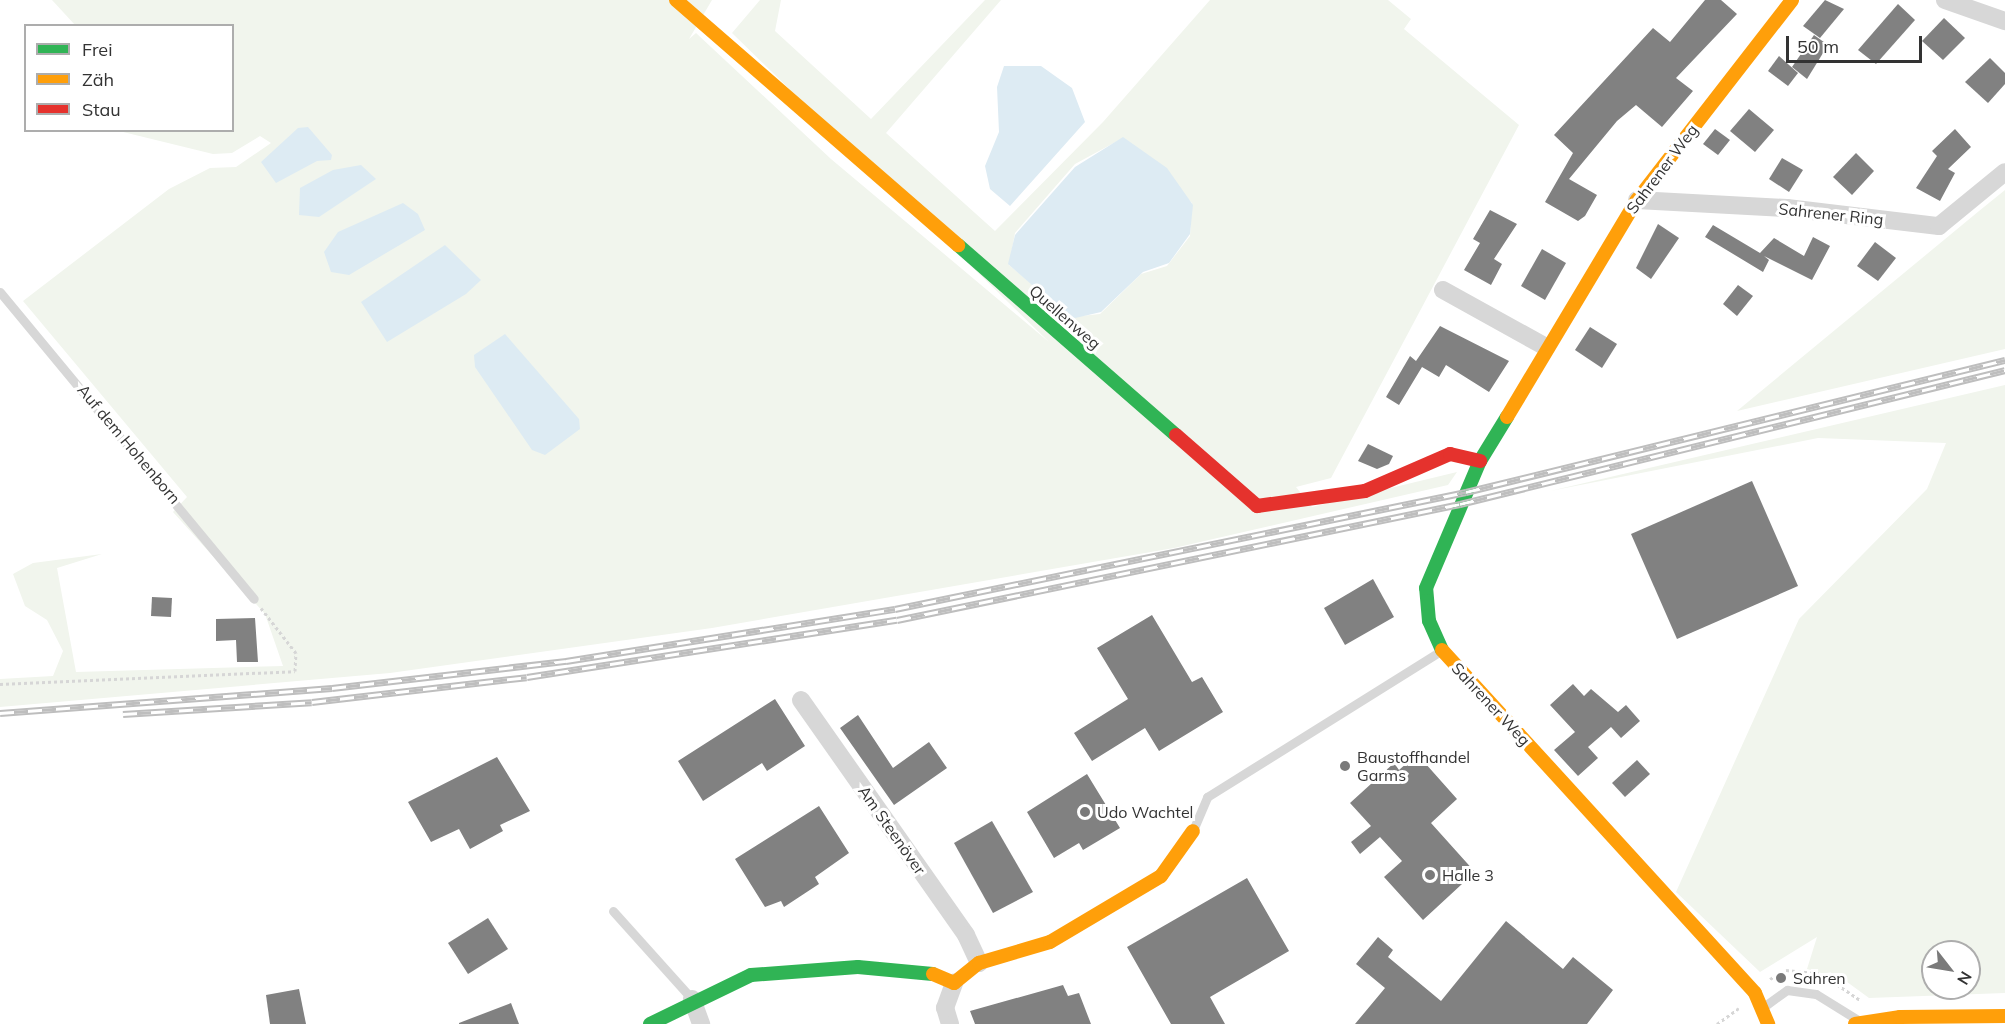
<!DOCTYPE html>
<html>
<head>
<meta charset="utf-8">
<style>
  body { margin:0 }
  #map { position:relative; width:2005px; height:1024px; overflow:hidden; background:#fff; font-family:Mulish,sans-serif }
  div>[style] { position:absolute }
  .green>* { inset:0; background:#f1f5ed }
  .water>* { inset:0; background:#ddebf3 }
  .building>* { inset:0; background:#818181 }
  .path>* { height:3px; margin-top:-1.5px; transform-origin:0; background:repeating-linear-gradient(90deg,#d6d6d6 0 3px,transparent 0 6px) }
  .lane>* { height:9px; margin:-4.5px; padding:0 4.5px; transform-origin:4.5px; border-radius:4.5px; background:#d7d7d7 }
  .street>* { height:18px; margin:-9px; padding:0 9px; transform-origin:9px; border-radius:9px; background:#d7d7d7 }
  .fast>* { height:14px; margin:-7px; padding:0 7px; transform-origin:7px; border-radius:7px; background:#30b455 }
  .slow>* { height:14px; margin:-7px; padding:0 7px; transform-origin:7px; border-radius:7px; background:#ff9f0a }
  .jam>* { height:14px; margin:-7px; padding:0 7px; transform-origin:7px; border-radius:7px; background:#e5322d }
  .rail>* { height:7px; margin-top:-3.5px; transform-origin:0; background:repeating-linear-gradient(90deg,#fff 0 14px,#bebebe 0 28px); box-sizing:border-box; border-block:2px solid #bebebe }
  .dots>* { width:16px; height:16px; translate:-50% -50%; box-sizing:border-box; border:3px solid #fff; border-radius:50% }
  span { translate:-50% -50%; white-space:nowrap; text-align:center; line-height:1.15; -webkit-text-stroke:6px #fff; paint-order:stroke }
  .street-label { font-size:16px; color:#333 }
  .poi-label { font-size:16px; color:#333 }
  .left { translate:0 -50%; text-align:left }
  .legend { position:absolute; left:24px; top:24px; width:210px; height:108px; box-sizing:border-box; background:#fff; border:2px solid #adadad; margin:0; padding:8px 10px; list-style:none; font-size:18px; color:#333 }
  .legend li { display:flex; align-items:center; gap:12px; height:30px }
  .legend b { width:30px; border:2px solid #adadad }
  .north { position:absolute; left:1921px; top:940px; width:60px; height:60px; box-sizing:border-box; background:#fff; border:2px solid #adadad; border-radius:50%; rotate:121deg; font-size:16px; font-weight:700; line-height:24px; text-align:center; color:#333 }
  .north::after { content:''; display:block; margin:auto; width:21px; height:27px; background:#7a7a7a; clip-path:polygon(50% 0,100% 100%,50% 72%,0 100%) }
  .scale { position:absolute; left:1786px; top:36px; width:136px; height:27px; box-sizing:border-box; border:3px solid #333; border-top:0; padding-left:8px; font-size:18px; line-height:21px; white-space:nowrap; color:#333; -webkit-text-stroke:4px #fff; paint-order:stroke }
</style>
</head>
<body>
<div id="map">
  <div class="green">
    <i style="clip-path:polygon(evenodd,52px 0,712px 0,689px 39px,696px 33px,831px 159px,1049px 342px,732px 33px,760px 0,781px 0,775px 31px,871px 119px,985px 0,1001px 0,886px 133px,995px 231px,1103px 122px,1210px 0,1388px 0,1411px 19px,1404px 29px,1519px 125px,1331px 478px,1296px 487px,1312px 507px,1457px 472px,1448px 485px,1174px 548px,712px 628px,390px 673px,0 707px,0 679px,53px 676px,63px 651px,47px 620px,25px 606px,13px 574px,33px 563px,102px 554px,57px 568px,76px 672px,283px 666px,265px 614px,173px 512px,187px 497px,23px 301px,169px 189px,210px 168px,236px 167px,271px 143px,260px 136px,232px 153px,213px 154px,119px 131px,232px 130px,232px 26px,75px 25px,52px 0,1123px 138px,1192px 203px,1190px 236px,1167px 266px,1141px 274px,1100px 314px,1071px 317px,1009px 265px,1015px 233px,1075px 164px,1123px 138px)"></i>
    <i style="clip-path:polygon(2005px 190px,2005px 349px,1737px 411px,1979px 211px)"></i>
    <i style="clip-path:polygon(evenodd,2005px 385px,2005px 993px,1869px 998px,1843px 979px,1807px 969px,1817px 937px,1760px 972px,1676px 892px,1799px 619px,1927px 489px,1946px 443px,1818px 438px,1550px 491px,2005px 385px,1933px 952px,1969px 952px,1969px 988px,1933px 988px,1933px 952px)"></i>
  </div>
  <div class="water">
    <i style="clip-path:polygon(1004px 66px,1041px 66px,1072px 88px,1085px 122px,1010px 206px,990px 189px,985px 166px,999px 132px,997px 87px)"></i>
    <i style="clip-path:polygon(308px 127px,332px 155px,331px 160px,317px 161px,276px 183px,261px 162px,298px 128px)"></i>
    <i style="clip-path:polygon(1123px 137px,1167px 168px,1193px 205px,1190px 234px,1169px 263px,1143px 272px,1101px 312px,1071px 319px,1008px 264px,1015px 235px,1075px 167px)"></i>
    <i style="clip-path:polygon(361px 165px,376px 179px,319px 217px,299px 215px,300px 188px,333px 170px)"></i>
    <i style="clip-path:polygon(403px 203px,418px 214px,425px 230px,349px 275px,331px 272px,324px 252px,338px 232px)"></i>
    <i style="clip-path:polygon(445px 245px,481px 280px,466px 294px,387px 342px,361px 302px)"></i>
    <i style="clip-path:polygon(505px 334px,579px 419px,580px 429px,545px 455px,532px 450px,475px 367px,474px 355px)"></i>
  </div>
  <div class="building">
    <i style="clip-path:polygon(1705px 0,1721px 0,1737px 14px,1676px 78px,1693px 91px,1662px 127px,1636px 105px,1617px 121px,1569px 179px,1597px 195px,1585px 216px,1578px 221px,1545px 202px,1573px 153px,1554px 135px,1653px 28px,1670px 42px)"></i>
    <i style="clip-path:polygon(1825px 0,1844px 9px,1820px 38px,1803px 26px)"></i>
    <i style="clip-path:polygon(1898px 4px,1915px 20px,1876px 64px,1858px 50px)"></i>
    <i style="clip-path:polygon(1944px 18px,1965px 38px,1943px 60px,1922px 41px)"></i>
    <i style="clip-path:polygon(1814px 35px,1828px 45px,1807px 79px,1792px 67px)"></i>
    <i style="clip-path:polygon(1779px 56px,1798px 73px,1788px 86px,1768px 71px)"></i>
    <i style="clip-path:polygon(1990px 58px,2005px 73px,2005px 84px,1988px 103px,1965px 82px)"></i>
    <i style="clip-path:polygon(1749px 109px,1774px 130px,1755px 152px,1730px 131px)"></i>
    <i style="clip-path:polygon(1715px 129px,1730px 140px,1718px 155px,1703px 144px)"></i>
    <i style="clip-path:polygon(1955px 129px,1971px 147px,1948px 169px,1955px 173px,1940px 201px,1916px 188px,1937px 156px,1932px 151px)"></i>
    <i style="clip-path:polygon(1856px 153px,1874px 171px,1852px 195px,1833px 177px)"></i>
    <i style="clip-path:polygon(1782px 158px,1803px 170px,1789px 192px,1769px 179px)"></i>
    <i style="clip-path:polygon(1490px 210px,1517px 224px,1494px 259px,1502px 264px,1491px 285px,1464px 270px,1480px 243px,1473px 239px)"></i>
    <i style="clip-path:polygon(1658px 224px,1679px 238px,1651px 279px,1636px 268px)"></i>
    <i style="clip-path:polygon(1713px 225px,1760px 253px,1774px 238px,1804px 256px,1813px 237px,1830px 246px,1812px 280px,1764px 256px,1769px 260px,1763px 272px,1705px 237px)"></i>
    <i style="clip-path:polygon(1875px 242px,1896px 258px,1878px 281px,1857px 266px)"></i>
    <i style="clip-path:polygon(1542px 249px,1566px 263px,1545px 300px,1521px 286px)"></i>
    <i style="clip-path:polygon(1738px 285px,1753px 296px,1737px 316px,1723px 304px)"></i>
    <i style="clip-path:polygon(1440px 326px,1509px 361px,1489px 392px,1446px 365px,1439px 377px,1422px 367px,1399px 405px,1386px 397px,1410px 356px,1416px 361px)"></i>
    <i style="clip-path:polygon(1590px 327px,1617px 344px,1602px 368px,1575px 350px)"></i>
    <i style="clip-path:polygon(1368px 444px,1393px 456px,1389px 464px,1377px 469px,1358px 461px)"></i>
    <i style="clip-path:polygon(1752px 481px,1798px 586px,1677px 639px,1631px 534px)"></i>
    <i style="clip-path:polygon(1373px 579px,1394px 617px,1345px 645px,1324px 608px)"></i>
    <i style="clip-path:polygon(152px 597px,172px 598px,171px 617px,151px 616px)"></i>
    <i style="clip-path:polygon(1152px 615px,1192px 682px,1202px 677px,1223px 712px,1159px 751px,1145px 728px,1092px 761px,1074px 733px,1128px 699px,1097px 648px)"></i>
    <i style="clip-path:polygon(255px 618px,258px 662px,237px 662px,236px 640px,216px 641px,216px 619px)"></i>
    <i style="clip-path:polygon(1573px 684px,1584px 696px,1591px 689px,1618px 712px,1626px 705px,1640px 721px,1621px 738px,1611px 727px,1588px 747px,1598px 758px,1578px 776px,1554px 750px,1575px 732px,1550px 705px)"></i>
    <i style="clip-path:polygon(775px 699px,805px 746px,767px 771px,762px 763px,703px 801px,678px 761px)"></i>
    <i style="clip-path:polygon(858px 715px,893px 768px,929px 742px,947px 768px,894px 805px,840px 728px)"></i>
    <i style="clip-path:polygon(1417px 754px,1457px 799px,1431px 823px,1475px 872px,1423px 920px,1384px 877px,1402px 861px,1380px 837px,1360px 854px,1351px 842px,1371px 826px,1350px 803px,1394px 763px,1399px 770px)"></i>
    <i style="clip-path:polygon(497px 757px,530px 811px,500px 825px,503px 831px,470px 849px,459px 829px,431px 842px,408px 802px)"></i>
    <i style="clip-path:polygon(1637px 760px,1650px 774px,1625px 797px,1612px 783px)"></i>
    <i style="clip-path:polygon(1087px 774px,1120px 828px,1083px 850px,1079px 843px,1054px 858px,1027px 812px)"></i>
    <i style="clip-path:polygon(819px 806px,849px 853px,815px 877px,819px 884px,784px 907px,781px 901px,765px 907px,735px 859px)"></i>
    <i style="clip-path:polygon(992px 821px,1033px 892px,993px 913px,954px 843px)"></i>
    <i style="clip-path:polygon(1247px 878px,1289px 951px,1210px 997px,1225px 1024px,1171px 1024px,1127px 947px)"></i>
    <i style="clip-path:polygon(488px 918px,508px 949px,468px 974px,448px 943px)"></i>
    <i style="clip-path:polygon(1506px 921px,1563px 969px,1573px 957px,1613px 990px,1587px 1024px,1355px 1024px,1385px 988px,1356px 964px,1378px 937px,1393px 950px,1388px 957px,1441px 1001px)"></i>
    <i style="clip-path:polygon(1063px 985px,1068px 996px,1079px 993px,1091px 1024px,975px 1024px,970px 1011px)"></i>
    <i style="clip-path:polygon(299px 989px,306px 1024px,270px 1024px,266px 995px)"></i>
    <i style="clip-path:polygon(511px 1003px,519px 1024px,459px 1024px,459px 1023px)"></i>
  </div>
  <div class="path">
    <i style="left:0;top:684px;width:295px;rotate:-2.5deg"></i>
    <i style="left:295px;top:671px;width:18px;rotate:-87deg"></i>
    <i style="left:296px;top:653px;width:57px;rotate:-127.9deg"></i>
    <i style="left:1770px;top:979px;width:18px;rotate:-29deg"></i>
    <i style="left:1786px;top:970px;width:36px;rotate:6deg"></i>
    <i style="left:1822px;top:974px;width:46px;rotate:34.4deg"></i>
    <i style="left:1717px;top:1024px;width:27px;rotate:-36deg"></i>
  </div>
  <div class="lane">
    <i style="left:0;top:292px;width:398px;rotate:50.4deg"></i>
    <i style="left:1194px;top:828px;width:34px;rotate:-67deg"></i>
    <i style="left:1207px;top:797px;width:276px;rotate:-32deg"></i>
    <i style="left:613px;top:911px;width:118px;rotate:48.1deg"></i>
    <i style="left:1762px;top:1008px;width:31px;rotate:-36deg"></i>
    <i style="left:1787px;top:990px;width:29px;rotate:8deg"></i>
    <i style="left:1816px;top:994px;width:49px;rotate:31.8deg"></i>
  </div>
  <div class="street">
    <i style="left:1945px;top:0;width:64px;rotate:19.3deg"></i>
    <i style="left:1637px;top:200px;width:150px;rotate:3.1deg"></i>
    <i style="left:1787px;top:208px;width:153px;rotate:6.8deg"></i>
    <i style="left:1939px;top:226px;width:85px;rotate:-39.3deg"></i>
    <i style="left:1443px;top:290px;width:118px;rotate:29deg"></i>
    <i style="left:801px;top:700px;width:287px;rotate:54.9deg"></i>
    <i style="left:966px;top:935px;width:31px;rotate:65deg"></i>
    <i style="left:692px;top:999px;width:27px;rotate:70deg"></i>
    <i style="left:950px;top:1024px;width:17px;rotate:-107deg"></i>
    <i style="left:945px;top:1008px;width:27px;rotate:-70deg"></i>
  </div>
  <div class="fast">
    <i style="left:958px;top:245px;width:289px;rotate:41.1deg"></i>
    <i style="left:1442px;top:650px;width:32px;rotate:-114deg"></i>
    <i style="left:1429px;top:621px;width:33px;rotate:-95deg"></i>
    <i style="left:1426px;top:588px;width:138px;rotate:-67deg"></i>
    <i style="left:1480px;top:461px;width:52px;rotate:-58.5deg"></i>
    <i style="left:650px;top:1024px;width:112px;rotate:-25.9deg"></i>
    <i style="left:751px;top:975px;width:107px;rotate:-4.3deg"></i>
    <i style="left:858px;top:967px;width:75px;rotate:5.3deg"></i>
  </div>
  <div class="slow">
    <i style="left:676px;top:0;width:374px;rotate:41deg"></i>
    <i style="left:1507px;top:417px;width:253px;rotate:-59.1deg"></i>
    <i style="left:1637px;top:200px;width:253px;rotate:-52.2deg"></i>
    <i style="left:1442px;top:650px;width:464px;rotate:47.6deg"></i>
    <i style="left:1755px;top:993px;width:34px;rotate:67deg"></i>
    <i style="left:933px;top:974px;width:23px;rotate:23deg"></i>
    <i style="left:954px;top:983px;width:32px;rotate:-39deg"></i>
    <i style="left:979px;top:963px;width:74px;rotate:-16.5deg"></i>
    <i style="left:1050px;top:942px;width:129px;rotate:-30.7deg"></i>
    <i style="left:1161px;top:876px;width:55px;rotate:-54.6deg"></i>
    <i style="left:1855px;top:1024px;width:46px;rotate:-8.8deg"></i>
    <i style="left:1900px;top:1017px;width:105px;rotate:-0.5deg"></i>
  </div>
  <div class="jam">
    <i style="left:1176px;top:435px;width:108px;rotate:41.2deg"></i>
    <i style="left:1257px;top:506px;width:109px;rotate:-7.9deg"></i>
    <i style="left:1365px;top:491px;width:93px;rotate:-23.5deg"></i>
    <i style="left:1450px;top:454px;width:31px;rotate:13deg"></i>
  </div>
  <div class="rail">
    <i style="left:0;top:713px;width:333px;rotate:-4.3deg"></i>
    <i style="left:332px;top:688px;width:236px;rotate:-6.6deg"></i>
    <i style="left:566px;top:661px;width:333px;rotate:-9deg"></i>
    <i style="left:895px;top:609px;width:583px;rotate:-11.58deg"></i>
    <i style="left:1466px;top:492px;width:555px;rotate:-13.76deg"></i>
    <i style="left:123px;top:714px;width:189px;rotate:-3.6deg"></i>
    <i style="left:312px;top:702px;width:216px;rotate:-6.6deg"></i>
    <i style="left:527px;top:677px;width:374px;rotate:-8.8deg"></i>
    <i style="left:897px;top:620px;width:575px;rotate:-11.64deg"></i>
    <i style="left:1460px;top:504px;width:561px;rotate:-13.81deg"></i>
  </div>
  <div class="dots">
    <i style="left:1345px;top:766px;background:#7a7a7a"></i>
    <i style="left:1085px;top:812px;background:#7a7a7a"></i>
    <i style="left:1430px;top:875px;background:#7a7a7a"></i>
    <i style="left:1781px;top:978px;background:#7a7a7a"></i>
  </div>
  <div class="street-label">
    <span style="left:1662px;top:169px;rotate:-53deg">Sahrener Weg</span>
    <span style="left:1831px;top:214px;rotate:6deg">Sahrener Ring</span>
    <span style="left:1065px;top:317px;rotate:41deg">Quellenweg</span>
    <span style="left:129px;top:444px;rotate:50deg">Auf dem Hohenborn</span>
    <span style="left:1491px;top:704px;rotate:47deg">Sahrener Weg</span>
    <span style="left:892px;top:830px;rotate:55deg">Am Steenöver</span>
  </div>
  <div class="poi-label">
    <span class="left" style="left:1357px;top:766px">Baustoffhandel<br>Garms</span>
    <span class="left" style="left:1097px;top:812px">Udo Wachtel</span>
    <span class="left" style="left:1442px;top:875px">Halle 3</span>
    <span class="left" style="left:1793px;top:978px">Sahren</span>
  </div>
  <ul class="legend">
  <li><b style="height:8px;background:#30b455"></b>Frei</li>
  <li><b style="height:8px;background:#ff9f0a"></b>Zäh</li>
  <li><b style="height:8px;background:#e5322d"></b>Stau</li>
  </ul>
  <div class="north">N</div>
  <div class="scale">50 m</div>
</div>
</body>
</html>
